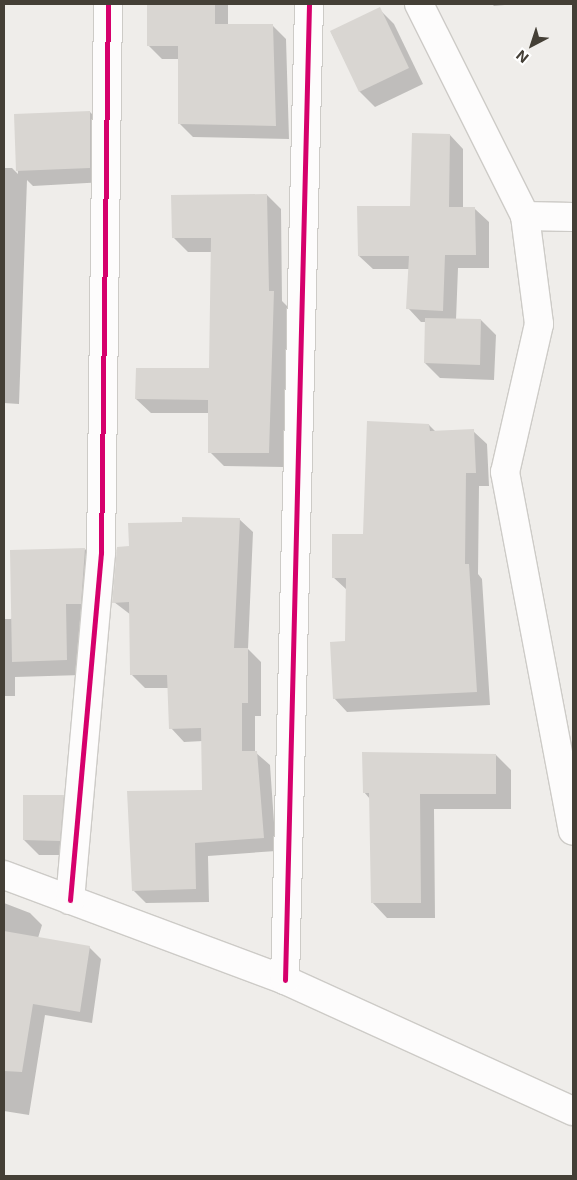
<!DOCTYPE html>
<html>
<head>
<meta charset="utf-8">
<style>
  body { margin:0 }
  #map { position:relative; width:577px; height:1180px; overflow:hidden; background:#efedea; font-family:Inter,sans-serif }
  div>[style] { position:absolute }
  .shadow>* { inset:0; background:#0003 }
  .building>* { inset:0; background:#d9d6d2 }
  .roads { filter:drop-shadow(1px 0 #cdcbc7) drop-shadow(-1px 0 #cdcbc7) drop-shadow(0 1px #cdcbc7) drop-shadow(0 -1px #cdcbc7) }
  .street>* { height:28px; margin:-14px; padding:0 14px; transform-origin:14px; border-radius:14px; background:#fdfcfc }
  .cycleway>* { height:5px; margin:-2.5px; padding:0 2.5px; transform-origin:2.5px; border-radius:2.5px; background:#d6006c }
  span { translate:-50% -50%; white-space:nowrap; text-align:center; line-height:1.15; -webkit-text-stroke:5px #fff; paint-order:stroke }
  .frame { position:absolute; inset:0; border:5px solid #443f36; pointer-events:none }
  .north { position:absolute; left:507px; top:20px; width:50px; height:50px; -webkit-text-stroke:4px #fff; paint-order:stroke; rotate:220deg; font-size:14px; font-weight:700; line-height:20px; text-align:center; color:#443f36 }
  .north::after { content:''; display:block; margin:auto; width:18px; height:22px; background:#443f36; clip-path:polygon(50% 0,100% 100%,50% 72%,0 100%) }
</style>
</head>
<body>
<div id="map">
  <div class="shadow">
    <i style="clip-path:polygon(149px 4px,228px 4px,228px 25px,273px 26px,286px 39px,289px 139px,193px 137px,180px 124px,179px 59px,162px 59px,148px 45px)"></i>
    <i style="clip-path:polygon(492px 4px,514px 4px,494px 6px)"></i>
    <i style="clip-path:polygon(379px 9px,394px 24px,423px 84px,375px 107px,360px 92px,331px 32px)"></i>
    <i style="clip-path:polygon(90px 112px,105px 127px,105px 182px,33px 186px,27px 180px,19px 404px,4px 403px,4px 168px,12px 168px,18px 174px,15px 115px)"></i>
    <i style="clip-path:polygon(450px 135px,463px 149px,463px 209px,475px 209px,489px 222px,489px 268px,458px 268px,456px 320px,481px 320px,496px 335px,494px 380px,440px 378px,425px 363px,426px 322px,421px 322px,408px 308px,409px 269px,373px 269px,359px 256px,412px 208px)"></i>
    <i style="clip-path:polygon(267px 195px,281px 209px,282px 301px,288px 307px,283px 467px,224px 466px,210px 452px,210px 413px,151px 413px,136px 399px,210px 369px,212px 252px,188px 252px,174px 238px)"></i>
    <i style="clip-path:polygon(429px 425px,436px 432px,473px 431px,487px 444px,489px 486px,479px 486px,478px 574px,482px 579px,490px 705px,347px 712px,334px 698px,346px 643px,347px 590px,333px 577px,364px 535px)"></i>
    <i style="clip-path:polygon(239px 519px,253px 532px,248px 649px,261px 662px,261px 716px,255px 716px,255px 752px,270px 765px,276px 851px,208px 856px,209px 902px,146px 903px,133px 890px,204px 791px,203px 741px,184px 742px,171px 728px,169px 688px,145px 688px,132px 675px,131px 615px,114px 602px,130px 547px,183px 523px)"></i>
    <i style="clip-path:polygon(85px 549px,100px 564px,95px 618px,80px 619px,82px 675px,15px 677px,15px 696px,4px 696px,4px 619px,11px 619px)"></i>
    <i style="clip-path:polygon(496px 755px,511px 770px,511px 809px,434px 809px,435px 918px,387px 918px,372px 902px,370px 799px,364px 792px)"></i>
    <i style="clip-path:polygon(63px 796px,78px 811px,74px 855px,39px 855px,24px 840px)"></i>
    <i style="clip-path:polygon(4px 903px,30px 913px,42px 925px,38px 938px,89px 947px,101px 959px,92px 1023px,45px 1015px,29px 1115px,4px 1111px)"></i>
  </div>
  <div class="building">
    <i style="clip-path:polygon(147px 4px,215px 4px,215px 24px,273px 24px,276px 126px,178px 124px,178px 46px,147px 46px)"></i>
    <i style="clip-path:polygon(380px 7px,409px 68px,359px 92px,330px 31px)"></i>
    <i style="clip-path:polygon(90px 111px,90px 168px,16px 171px,14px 114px)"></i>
    <i style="clip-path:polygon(412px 133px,450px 134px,449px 207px,475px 207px,476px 255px,445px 255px,443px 311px,406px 309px,409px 256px,358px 256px,357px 206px,410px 206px)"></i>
    <i style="clip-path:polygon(267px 194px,269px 291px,274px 291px,269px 453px,208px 453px,208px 400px,135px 399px,136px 368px,209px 368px,211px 238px,172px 238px,171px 195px)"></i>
    <i style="clip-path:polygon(425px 318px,481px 319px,480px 365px,424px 363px)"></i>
    <i style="clip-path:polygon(367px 421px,429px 424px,430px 431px,474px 429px,476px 473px,466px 473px,465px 564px,469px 564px,477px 692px,333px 699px,330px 642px,345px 641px,346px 578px,332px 578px,332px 534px,363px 534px)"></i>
    <i style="clip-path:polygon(182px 517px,240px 518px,234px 648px,248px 648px,248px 703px,242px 703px,242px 751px,257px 751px,264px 838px,195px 843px,196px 889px,132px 891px,127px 791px,202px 790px,201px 728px,169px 729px,167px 675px,130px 675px,129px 602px,112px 603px,117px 547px,129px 546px,128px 523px,182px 522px)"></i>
    <i style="clip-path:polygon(85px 548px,81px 604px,66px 604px,67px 660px,12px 662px,10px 550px)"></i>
    <i style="clip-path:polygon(362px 752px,496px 754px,496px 794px,420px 794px,421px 903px,371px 903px,369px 793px,363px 793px)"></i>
    <i style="clip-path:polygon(23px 795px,64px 795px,60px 841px,23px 840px)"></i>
    <i style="clip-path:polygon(4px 931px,90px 946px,80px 1012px,33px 1004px,22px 1072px,4px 1071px)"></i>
  </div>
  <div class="roads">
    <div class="street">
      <i style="left:419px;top:4px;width:237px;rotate:63.4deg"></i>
      <i style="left:525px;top:216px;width:48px;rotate:1.2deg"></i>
      <i style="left:525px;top:216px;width:109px;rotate:82.6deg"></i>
      <i style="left:539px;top:324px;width:152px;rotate:102.9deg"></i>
      <i style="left:505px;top:472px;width:365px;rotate:79.3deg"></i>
      <i style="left:4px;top:875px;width:300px;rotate:20.5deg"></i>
      <i style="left:285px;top:980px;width:316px;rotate:24.5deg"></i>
      <i style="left:70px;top:900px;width:348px;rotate:-84.9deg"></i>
      <i style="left:101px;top:553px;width:549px;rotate:-89.27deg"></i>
      <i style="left:285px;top:980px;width:976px;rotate:-88.59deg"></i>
    </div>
  </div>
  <div class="cycleway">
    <i style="left:70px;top:900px;width:348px;rotate:-84.9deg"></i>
    <i style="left:101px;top:553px;width:549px;rotate:-89.27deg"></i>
    <i style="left:285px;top:980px;width:976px;rotate:-88.59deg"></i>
  </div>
  <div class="frame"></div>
  <div class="north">N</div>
</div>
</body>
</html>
